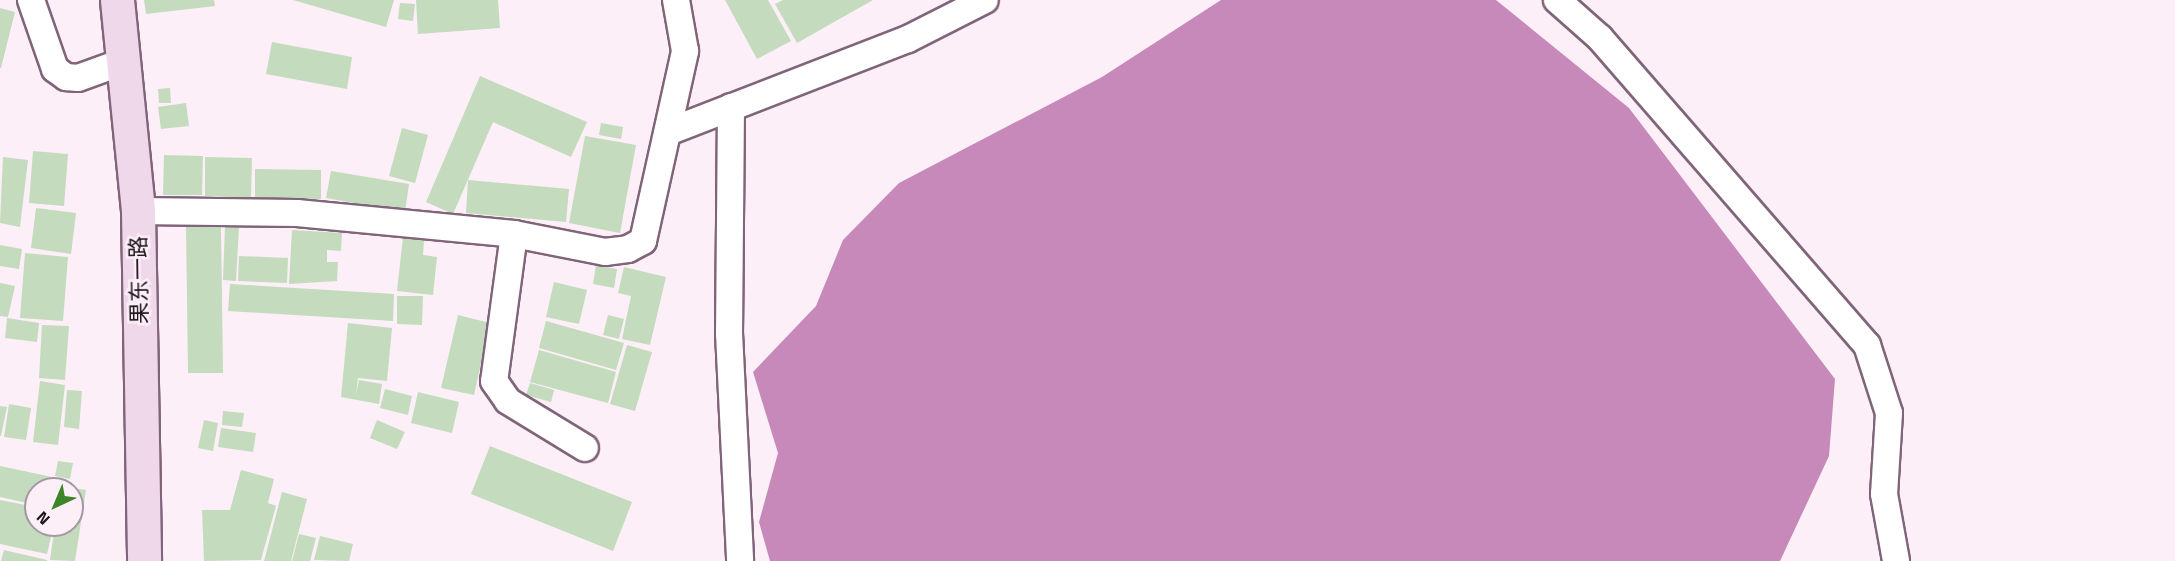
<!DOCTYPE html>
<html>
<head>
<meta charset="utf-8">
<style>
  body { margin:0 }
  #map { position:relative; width:2175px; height:561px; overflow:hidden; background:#fceff8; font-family:"Titillium Web","Noto Sans SC",sans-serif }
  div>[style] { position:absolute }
  .water>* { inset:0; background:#c789b9 }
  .building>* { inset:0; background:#c4dbbe }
  .roads { filter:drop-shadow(2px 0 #80657a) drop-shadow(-2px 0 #80657a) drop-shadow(0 2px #80657a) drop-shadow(0 -2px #80657a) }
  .minor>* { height:26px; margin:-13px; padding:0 13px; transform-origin:13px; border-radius:13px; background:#fff }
  .secondary>* { height:33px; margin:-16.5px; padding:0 16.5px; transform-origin:16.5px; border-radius:16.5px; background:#f0d8eb }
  span { translate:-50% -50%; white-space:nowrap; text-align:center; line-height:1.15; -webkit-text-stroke:5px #fceff8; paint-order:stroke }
  .street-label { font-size:22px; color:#1d131b }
  .north { position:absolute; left:24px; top:477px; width:60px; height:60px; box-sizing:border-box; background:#fceff8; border:2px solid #a397a0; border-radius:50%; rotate:224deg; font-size:16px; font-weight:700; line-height:24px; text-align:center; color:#1d131b }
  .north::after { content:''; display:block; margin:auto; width:21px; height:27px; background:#3e8429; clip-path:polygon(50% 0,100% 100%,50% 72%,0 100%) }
</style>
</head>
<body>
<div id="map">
  <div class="water">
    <i style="clip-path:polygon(1221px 0,1496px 0,1629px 108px,1835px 379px,1829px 456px,1780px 561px,770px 561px,759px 522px,778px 453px,753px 372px,816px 306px,843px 240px,899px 183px,1102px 77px)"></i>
  </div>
  <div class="building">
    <i style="clip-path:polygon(144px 0,214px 0,215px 6px,146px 14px)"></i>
    <i style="clip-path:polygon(293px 0,394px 0,386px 27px)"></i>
    <i style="clip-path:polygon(416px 0,498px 0,500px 28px,418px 34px)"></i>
    <i style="clip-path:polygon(725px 0,768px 0,791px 41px,757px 59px)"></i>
    <i style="clip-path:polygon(783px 0,873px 0,797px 43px,775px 4px)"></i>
    <i style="clip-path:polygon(400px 3px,415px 4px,413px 21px,398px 19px)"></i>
    <i style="clip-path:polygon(0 8px,15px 12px,1px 68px,0 68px)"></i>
    <i style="clip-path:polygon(272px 42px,352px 57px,347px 89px,266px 74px)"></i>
    <i style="clip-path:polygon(480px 76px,587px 122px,571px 157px,493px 122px,453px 214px,426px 202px)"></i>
    <i style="clip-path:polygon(170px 88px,171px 103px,159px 103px,158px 89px)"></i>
    <i style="clip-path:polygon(186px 103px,189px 126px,161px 129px,158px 107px)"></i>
    <i style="clip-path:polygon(601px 123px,623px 127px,621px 139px,599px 135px)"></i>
    <i style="clip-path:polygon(402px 128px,428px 135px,415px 183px,389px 176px)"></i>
    <i style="clip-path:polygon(585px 136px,636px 145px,620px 233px,569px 223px)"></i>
    <i style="clip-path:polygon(33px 151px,68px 154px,64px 206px,29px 203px)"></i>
    <i style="clip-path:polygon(164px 155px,203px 156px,202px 195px,163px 195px)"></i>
    <i style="clip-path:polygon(3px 157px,28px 160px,20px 227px,0 223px)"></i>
    <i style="clip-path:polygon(205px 157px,252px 158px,251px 198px,205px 196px)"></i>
    <i style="clip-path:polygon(255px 169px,321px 170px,321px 199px,255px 198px)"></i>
    <i style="clip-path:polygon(331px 171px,409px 184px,405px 212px,326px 198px)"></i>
    <i style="clip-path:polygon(468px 180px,569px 189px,566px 222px,466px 213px)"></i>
    <i style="clip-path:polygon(36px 208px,76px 213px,71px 254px,31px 248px)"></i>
    <i style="clip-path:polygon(186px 225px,221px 225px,223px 373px,188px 373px)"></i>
    <i style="clip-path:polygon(225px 226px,239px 226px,236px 281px,223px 280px)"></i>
    <i style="clip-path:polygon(292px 230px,342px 233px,341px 251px,327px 250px,327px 262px,338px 262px,337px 281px,289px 284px)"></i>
    <i style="clip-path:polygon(403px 237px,424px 240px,423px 255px,437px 257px,433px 295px,397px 291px)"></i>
    <i style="clip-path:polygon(0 245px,22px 249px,19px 269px,0 266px)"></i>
    <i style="clip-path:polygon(25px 253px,68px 257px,63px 321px,20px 318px)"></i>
    <i style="clip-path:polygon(239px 256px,288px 258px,287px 283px,238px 281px)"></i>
    <i style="clip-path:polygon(596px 265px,617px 269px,614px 288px,593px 284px)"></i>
    <i style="clip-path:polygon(624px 267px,666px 277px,650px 345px,622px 339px,631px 296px,618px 293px)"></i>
    <i style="clip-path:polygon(554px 282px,587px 290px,579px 324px,546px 317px)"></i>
    <i style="clip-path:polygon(0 283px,15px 286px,8px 317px,0 316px)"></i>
    <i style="clip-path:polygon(230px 284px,394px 294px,393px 321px,228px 311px)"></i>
    <i style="clip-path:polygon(397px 296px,423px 296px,422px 325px,397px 324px)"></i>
    <i style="clip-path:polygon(458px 315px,490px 323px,474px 395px,441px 388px)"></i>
    <i style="clip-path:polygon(608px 315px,624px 319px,619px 339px,603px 335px)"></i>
    <i style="clip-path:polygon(7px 318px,39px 323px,37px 342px,5px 338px)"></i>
    <i style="clip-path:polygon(546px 321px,624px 343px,616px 370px,539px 348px)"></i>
    <i style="clip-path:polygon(348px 323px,392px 328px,387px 381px,358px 378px,356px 395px,359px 380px,382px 384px,379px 404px,341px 397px)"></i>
    <i style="clip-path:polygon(42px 325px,69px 326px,65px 380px,39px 378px)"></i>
    <i style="clip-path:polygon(627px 345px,652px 352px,635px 411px,610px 404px)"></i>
    <i style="clip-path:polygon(539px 350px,616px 372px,608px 403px,530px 382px)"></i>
    <i style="clip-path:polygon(40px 381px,65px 385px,58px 445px,33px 442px)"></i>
    <i style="clip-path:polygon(530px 383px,554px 390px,551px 402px,526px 395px)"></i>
    <i style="clip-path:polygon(385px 389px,412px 396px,408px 415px,380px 408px)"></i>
    <i style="clip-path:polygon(67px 390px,82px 391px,79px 429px,64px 427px)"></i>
    <i style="clip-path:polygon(418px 392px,459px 402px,452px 433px,411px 423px)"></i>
    <i style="clip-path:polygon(9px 404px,31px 408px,26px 440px,4px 437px)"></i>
    <i style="clip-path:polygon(0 406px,7px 407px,1px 436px,0 436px)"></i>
    <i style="clip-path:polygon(223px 411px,244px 413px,242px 427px,222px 425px)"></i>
    <i style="clip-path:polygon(204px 420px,218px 423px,213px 451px,198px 448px)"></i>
    <i style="clip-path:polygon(377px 420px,405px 432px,397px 449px,370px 438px)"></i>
    <i style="clip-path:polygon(221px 428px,256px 433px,253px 452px,218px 447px)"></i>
    <i style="clip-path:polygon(490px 446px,632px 502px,613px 551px,471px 494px)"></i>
    <i style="clip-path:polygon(58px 461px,73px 463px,70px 479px,55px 476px)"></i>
    <i style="clip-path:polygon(0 466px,57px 478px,55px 489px,36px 489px,36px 505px,0 497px)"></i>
    <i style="clip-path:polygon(241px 470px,274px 479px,268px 503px,276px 506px,261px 560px,204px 561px,202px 510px,230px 510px)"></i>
    <i style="clip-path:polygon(61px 486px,86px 490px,75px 561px,50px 560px,55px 525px,72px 525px,72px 489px)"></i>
    <i style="clip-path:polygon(282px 492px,307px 499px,291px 561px,264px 561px)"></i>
    <i style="clip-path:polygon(0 500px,36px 507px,36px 525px,54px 525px,47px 554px,0 544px)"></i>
    <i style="clip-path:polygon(299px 534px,316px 538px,310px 561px,292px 561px)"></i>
    <i style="clip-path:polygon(320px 536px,353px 544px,349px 561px,314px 560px)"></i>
    <i style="clip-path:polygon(4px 550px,47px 560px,47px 561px,1px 561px)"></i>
  </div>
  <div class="roads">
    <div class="minor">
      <i style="left:31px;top:0;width:73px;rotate:70.8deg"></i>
      <i style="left:55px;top:69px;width:14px;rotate:36deg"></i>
      <i style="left:66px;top:77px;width:12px;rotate:5deg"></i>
      <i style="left:78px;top:78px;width:50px;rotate:-19.9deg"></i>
      <i style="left:1557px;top:0;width:57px;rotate:41.5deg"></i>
      <i style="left:1600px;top:38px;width:407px;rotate:49deg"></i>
      <i style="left:1867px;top:345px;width:71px;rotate:72.1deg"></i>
      <i style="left:1889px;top:413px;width:81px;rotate:93.5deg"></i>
      <i style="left:1884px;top:494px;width:68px;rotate:79.8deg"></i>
      <i style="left:731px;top:107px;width:226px;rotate:90.5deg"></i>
      <i style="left:729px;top:333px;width:228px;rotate:87.2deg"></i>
      <i style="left:668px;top:132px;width:257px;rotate:-21.2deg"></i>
      <i style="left:908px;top:39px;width:86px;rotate:-26.9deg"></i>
      <i style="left:138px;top:211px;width:159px;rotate:0.7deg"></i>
      <i style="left:297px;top:213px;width:218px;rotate:5.5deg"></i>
      <i style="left:514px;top:234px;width:93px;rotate:11.2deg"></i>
      <i style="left:605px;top:252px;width:23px;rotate:-7deg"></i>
      <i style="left:628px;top:249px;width:17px;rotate:-28deg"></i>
      <i style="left:643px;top:241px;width:195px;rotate:-77.5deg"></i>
      <i style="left:685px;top:51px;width:52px;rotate:-100deg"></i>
      <i style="left:514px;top:234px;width:148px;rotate:97.7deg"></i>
      <i style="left:494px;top:381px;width:24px;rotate:55deg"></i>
      <i style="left:508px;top:401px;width:90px;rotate:31.4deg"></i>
    </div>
    <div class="secondary">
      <i style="left:117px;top:0;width:212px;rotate:84.3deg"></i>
      <i style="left:138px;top:211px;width:350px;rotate:89deg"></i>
    </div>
  </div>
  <div class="street-label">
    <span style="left:139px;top:280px;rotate:-91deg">果东一路</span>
  </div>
  <div class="north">N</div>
</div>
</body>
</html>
